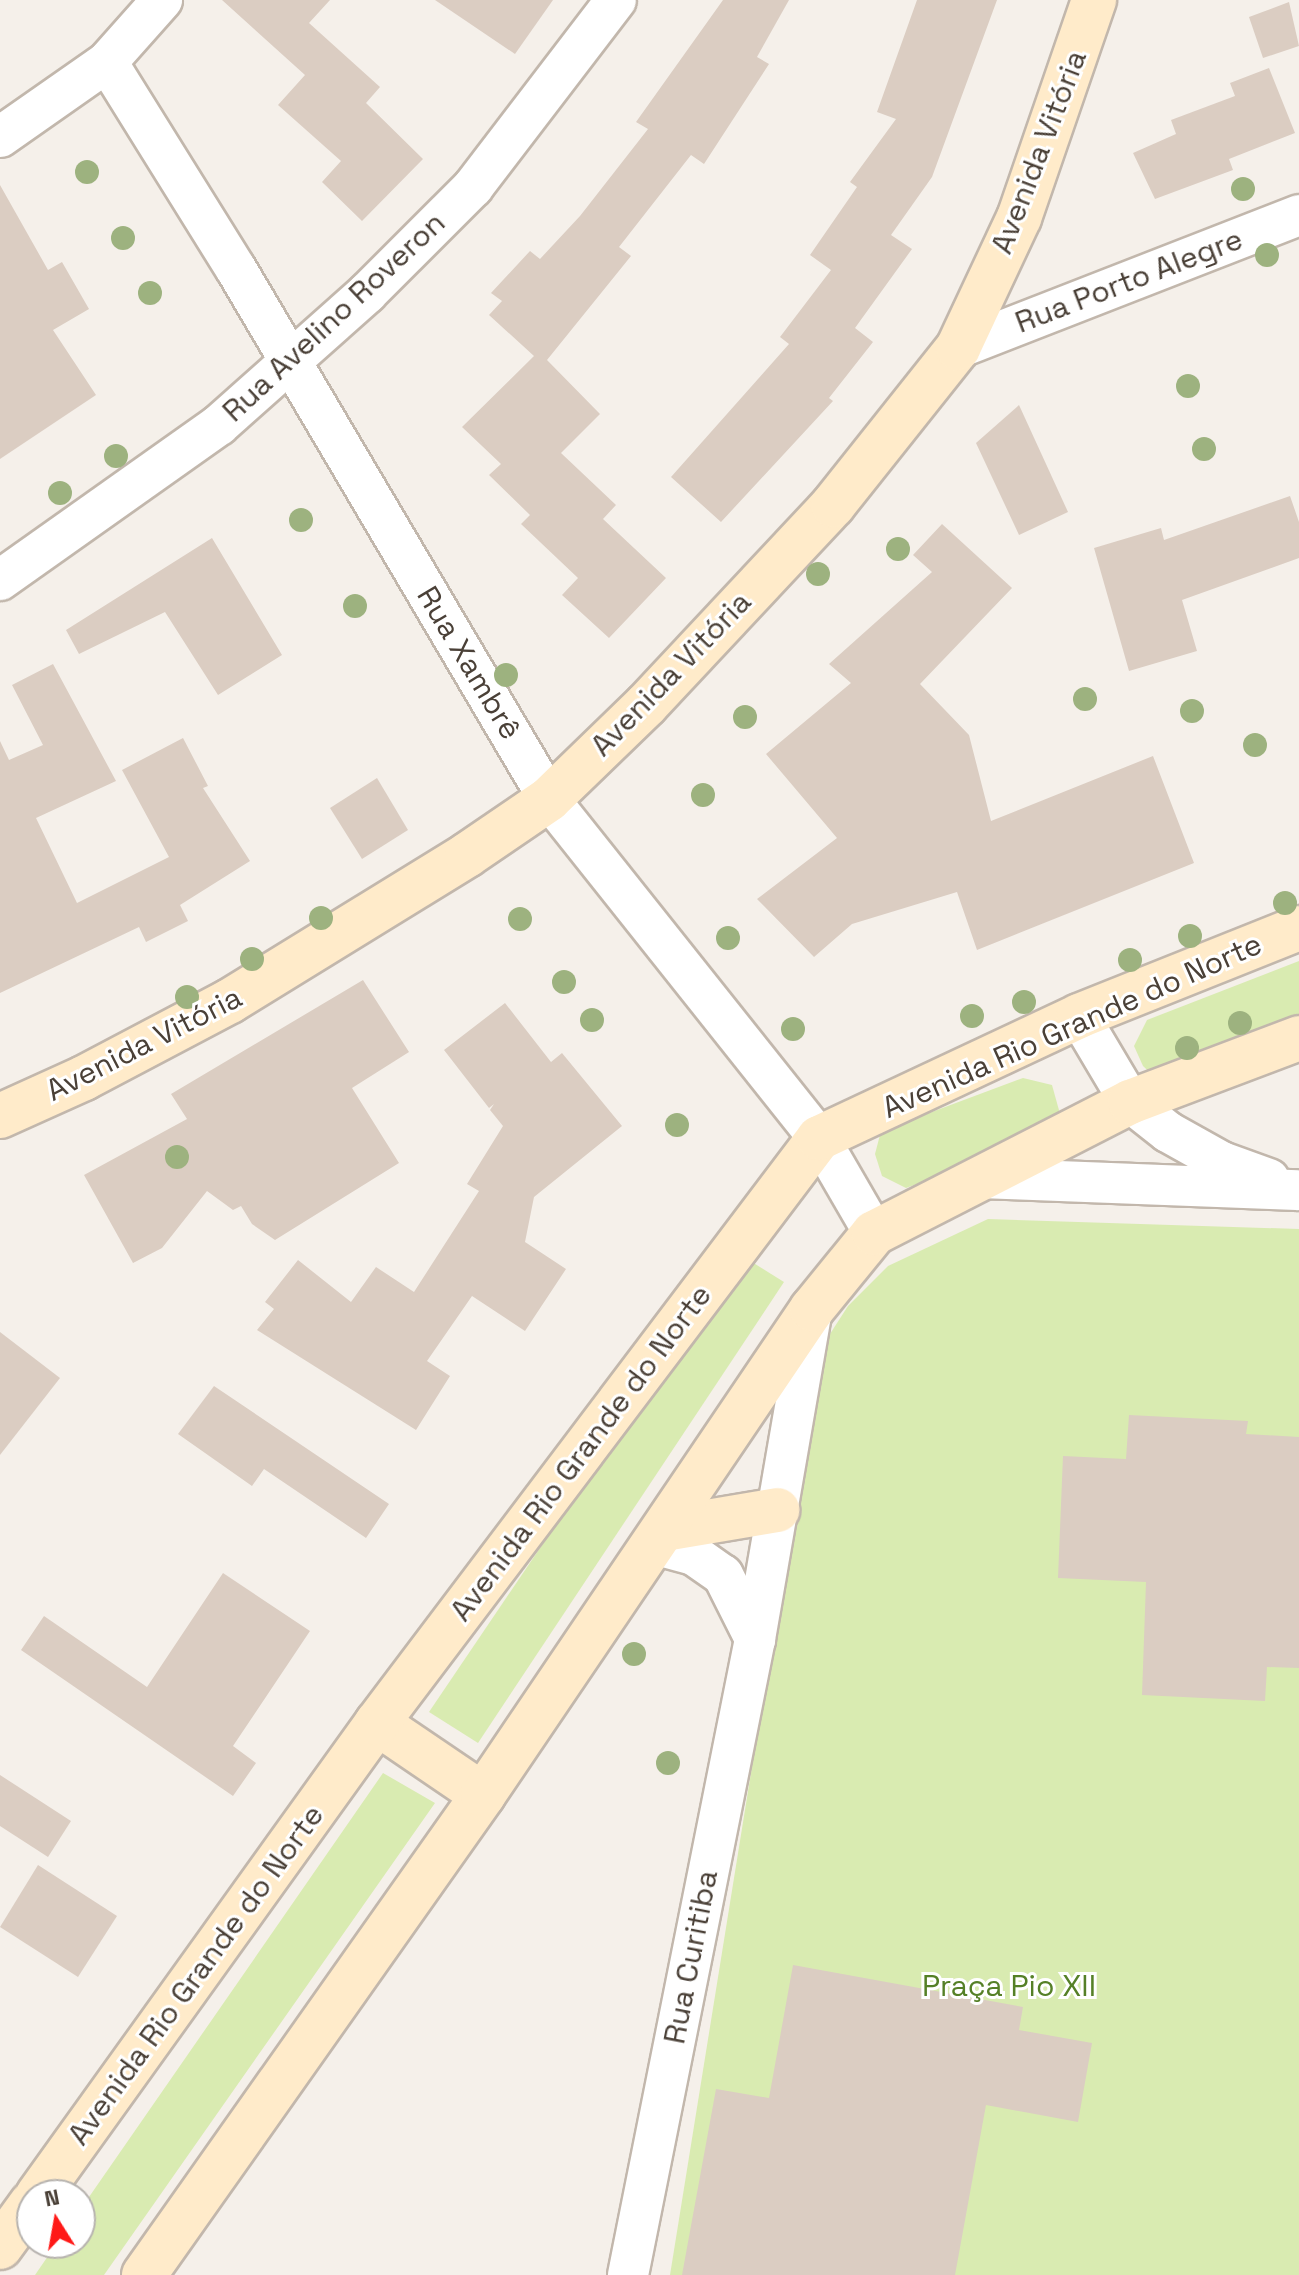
<!DOCTYPE html>
<html>
<head>
<meta charset="utf-8">
<style>
  body { margin:0 }
  #map { position:relative; width:1299px; height:2275px; overflow:hidden; background:#f5f0ea; font-family:"Space Grotesk",sans-serif }
  div>[style] { position:absolute }
  .green>* { inset:0; background:#d9ebb1 }
  .building>* { inset:0; background:#dbcdc2 }
  .roads { filter:drop-shadow(2px 0 #c2b7ac) drop-shadow(-2px 0 #c2b7ac) drop-shadow(0 2px #c2b7ac) drop-shadow(0 -2px #c2b7ac) }
  .street>* { height:40px; margin:-20px; padding:0 20px; transform-origin:20px; border-radius:20px; background:#fff }
  .secondary>* { height:44px; margin:-22px; padding:0 22px; transform-origin:22px; border-radius:22px; background:#ffebca }
  .trees>* { width:24px; height:24px; margin:-12px; border-radius:50%; background:#9db27f }
  span { translate:-50% -50%; white-space:nowrap; text-align:center; line-height:1.15; -webkit-text-stroke:6px #fff; paint-order:stroke }
  .street-label { font-size:30px; color:#4a4037 }
  .park-label { font-size:30px; color:#558027 }
  .north { position:absolute; left:16px; top:2179px; width:80px; height:80px; box-sizing:border-box; background:#fff; border:2px solid #b7b3af; border-radius:50%; rotate:349deg; font-size:22px; font-weight:700; line-height:32px; text-align:center; color:#4a4037 }
  .north::after { content:''; display:block; margin:auto; width:28px; height:36px; background:#ff1917; clip-path:polygon(50% 0,100% 100%,50% 72%,0 100%) }
</style>
</head>
<body>
<div id="map">
  <div class="green">
    <i style="clip-path:polygon(1299px 961px,1299px 1026px,1159px 1081px,1143px 1066px,1134px 1046px,1147px 1020px)"></i>
    <i style="clip-path:polygon(1023px 1078px,1052px 1085px,1062px 1121px,1046px 1136px,906px 1188px,882px 1176px,875px 1154px,881px 1131px)"></i>
    <i style="clip-path:polygon(988px 1219px,1299px 1229px,1299px 2275px,670px 2275px,819px 1351px,848px 1306px,888px 1266px)"></i>
    <i style="clip-path:polygon(739px 1254px,784px 1282px,478px 1743px,429px 1712px)"></i>
    <i style="clip-path:polygon(383px 1773px,435px 1803px,104px 2275px,35px 2275px,57px 2243px,80px 2243px,80px 2210px)"></i>
  </div>
  <div class="building">
    <i style="clip-path:polygon(222px 0,330px 0,309px 23px,380px 87px,366px 103px,423px 159px,362px 221px,322px 182px,341px 161px,278px 105px,305px 75px)"></i>
    <i style="clip-path:polygon(435px 0,553px 0,515px 54px)"></i>
    <i style="clip-path:polygon(723px 0,789px 0,757px 57px,769px 64px,704px 164px,691px 155px,619px 247px,631px 256px,547px 360px,600px 414px,561px 453px,616px 505px,603px 519px,666px 578px,609px 638px,562px 595px,578px 578px,521px 524px,530px 515px,489px 475px,501px 464px,462px 427px,534px 356px,489px 315px,502px 301px,491px 293px,530px 251px,540px 259px,580px 216px,648px 129px,636px 122px)"></i>
    <i style="clip-path:polygon(917px 0,997px 0,932px 177px,891px 235px,912px 249px,855px 328px,873px 342px,829px 398px,833px 401px,721px 522px,671px 477px,789px 344px,780px 337px,831px 270px,810px 255px,857px 187px,850px 182px,896px 119px,877px 112px)"></i>
    <i style="clip-path:polygon(1289px 2px,1299px 46px,1263px 58px,1249px 17px)"></i>
    <i style="clip-path:polygon(1269px 68px,1295px 133px,1229px 159px,1233px 170px,1155px 199px,1133px 153px,1176px 134px,1171px 120px,1235px 96px,1230px 83px)"></i>
    <i style="clip-path:polygon(0 185px,48px 270px,62px 262px,89px 309px,53px 330px,96px 395px,0 459px)"></i>
    <i style="clip-path:polygon(1019px 405px,1068px 512px,1019px 535px,976px 443px)"></i>
    <i style="clip-path:polygon(1290px 496px,1299px 522px,1299px 558px,1182px 600px,1197px 651px,1129px 671px,1094px 548px,1161px 528px,1164px 540px)"></i>
    <i style="clip-path:polygon(942px 524px,1012px 588px,920px 684px,969px 735px,991px 821px,1153px 756px,1194px 863px,977px 950px,957px 892px,852px 924px,814px 957px,757px 899px,837px 838px,766px 754px,851px 683px,829px 664px,932px 572px,913px 555px)"></i>
    <i style="clip-path:polygon(212px 538px,282px 655px,218px 695px,165px 612px,79px 654px,66px 630px)"></i>
    <i style="clip-path:polygon(53px 664px,116px 781px,36px 818px,77px 903px,169px 857px,122px 770px,183px 738px,208px 786px,203px 788px,250px 861px,180px 905px,188px 921px,146px 942px,139px 927px,0 993px,0 741px,9px 760px,43px 745px,12px 685px)"></i>
    <i style="clip-path:polygon(377px 778px,408px 830px,362px 859px,330px 808px)"></i>
    <i style="clip-path:polygon(363px 980px,409px 1052px,352px 1088px,399px 1163px,275px 1240px,252px 1224px,241px 1206px,233px 1210px,207px 1191px,162px 1248px,133px 1263px,84px 1175px,187px 1119px,171px 1094px)"></i>
    <i style="clip-path:polygon(505px 1003px,551px 1062px,562px 1053px,622px 1126px,534px 1197px,525px 1242px,566px 1269px,525px 1331px,472px 1296px,427px 1361px,450px 1376px,416px 1430px,257px 1330px,274px 1309px,265px 1302px,298px 1260px,351px 1302px,376px 1267px,414px 1292px,479px 1191px,467px 1184px,503px 1126px,490px 1110px,494px 1104px,489px 1108px,444px 1050px)"></i>
    <i style="clip-path:polygon(0 1332px,60px 1378px,0 1455px)"></i>
    <i style="clip-path:polygon(214px 1386px,389px 1504px,366px 1538px,264px 1469px,252px 1486px,178px 1434px)"></i>
    <i style="clip-path:polygon(1129px 1415px,1248px 1421px,1246px 1434px,1299px 1437px,1299px 1668px,1267px 1667px,1265px 1701px,1142px 1695px,1146px 1582px,1058px 1578px,1063px 1456px,1126px 1459px)"></i>
    <i style="clip-path:polygon(223px 1573px,310px 1631px,233px 1746px,256px 1763px,233px 1796px,21px 1650px,44px 1616px,147px 1687px)"></i>
    <i style="clip-path:polygon(0 1775px,71px 1821px,48px 1857px,0 1826px)"></i>
    <i style="clip-path:polygon(38px 1865px,117px 1916px,78px 1977px,0 1927px)"></i>
    <i style="clip-path:polygon(793px 1965px,1023px 2007px,1019px 2030px,1092px 2043px,1078px 2122px,986px 2105px,955px 2275px,682px 2275px,716px 2089px,769px 2098px)"></i>
  </div>
  <div class="roads">
    <div class="street">
      <i style="left:107px;top:62px;width:244px;rotate:58.1deg"></i>
      <i style="left:236px;top:269px;width:616px;rotate:59.44deg"></i>
      <i style="left:549px;top:799px;width:433px;rotate:51.5deg"></i>
      <i style="left:819px;top:1138px;width:110px;rotate:59.9deg"></i>
      <i style="left:0;top:137px;width:131px;rotate:-35deg"></i>
      <i style="left:107px;top:62px;width:83px;rotate:-48.4deg"></i>
      <i style="left:958px;top:348px;width:366px;rotate:-21.3deg"></i>
      <i style="left:0;top:580px;width:268px;rotate:-35.3deg"></i>
      <i style="left:219px;top:425px;width:198px;rotate:-41.7deg"></i>
      <i style="left:367px;top:293px;width:150px;rotate:-45deg"></i>
      <i style="left:473px;top:187px;width:235px;rotate:-52.6deg"></i>
      <i style="left:1079px;top:1016px;width:100px;rotate:59.3deg"></i>
      <i style="left:1130px;top:1102px;width:48px;rotate:38.3deg"></i>
      <i style="left:1168px;top:1132px;width:62px;rotate:29.1deg"></i>
      <i style="left:1222px;top:1162px;width:50px;rotate:19.9deg"></i>
      <i style="left:981px;top:1178px;width:316px;rotate:2.2deg"></i>
      <i style="left:653px;top:1544px;width:42px;rotate:15deg"></i>
      <i style="left:694px;top:1555px;width:35px;rotate:35deg"></i>
      <i style="left:723px;top:1575px;width:72px;rotate:63.4deg"></i>
      <i style="left:628px;top:2275px;width:649px;rotate:-78.71deg"></i>
      <i style="left:755px;top:1639px;width:335px;rotate:-80.2deg"></i>
    </div>
    <div class="secondary">
      <i style="left:0;top:1116px;width:92px;rotate:-24.3deg"></i>
      <i style="left:84px;top:1078px;width:165px;rotate:-27.8deg"></i>
      <i style="left:230px;top:1001px;width:278px;rotate:-31.6deg"></i>
      <i style="left:467px;top:855px;width:99px;rotate:-34.3deg"></i>
      <i style="left:549px;top:799px;width:136px;rotate:-44.1deg"></i>
      <i style="left:647px;top:704px;width:272px;rotate:-46.9deg"></i>
      <i style="left:833px;top:505px;width:201px;rotate:-51.5deg"></i>
      <i style="left:958px;top:348px;width:144px;rotate:-64.9deg"></i>
      <i style="left:1019px;top:218px;width:231px;rotate:-71deg"></i>
      <i style="left:665px;top:1529px;width:114px;rotate:-9.6deg"></i>
      <i style="left:377px;top:1723px;width:128px;rotate:34.2deg"></i>
      <i style="left:38px;top:2195px;width:581px;rotate:-54.31deg"></i>
      <i style="left:377px;top:1723px;width:733px;rotate:-52.93deg"></i>
      <i style="left:819px;top:1138px;width:287px;rotate:-25.1deg"></i>
      <i style="left:1079px;top:1016px;width:237px;rotate:-21.8deg"></i>
      <i style="left:0;top:2247px;width:54px;rotate:-54deg"></i>
      <i style="left:144px;top:2275px;width:588px;rotate:-54.77deg"></i>
      <i style="left:483px;top:1795px;width:587px;rotate:-55.9deg"></i>
      <i style="left:812px;top:1309px;width:98px;rotate:-50.8deg"></i>
      <i style="left:874px;top:1233px;width:288px;rotate:-27.1deg"></i>
      <i style="left:1130px;top:1102px;width:181px;rotate:-20.7deg"></i>
    </div>
  </div>
  <div class="trees">
    <i style="left:87px;top:172px"></i>
    <i style="left:1243px;top:189px"></i>
    <i style="left:123px;top:238px"></i>
    <i style="left:1267px;top:255px"></i>
    <i style="left:150px;top:293px"></i>
    <i style="left:1188px;top:386px"></i>
    <i style="left:1204px;top:449px"></i>
    <i style="left:116px;top:456px"></i>
    <i style="left:60px;top:493px"></i>
    <i style="left:301px;top:520px"></i>
    <i style="left:898px;top:549px"></i>
    <i style="left:818px;top:574px"></i>
    <i style="left:355px;top:606px"></i>
    <i style="left:506px;top:675px"></i>
    <i style="left:1085px;top:699px"></i>
    <i style="left:1192px;top:711px"></i>
    <i style="left:745px;top:717px"></i>
    <i style="left:1255px;top:745px"></i>
    <i style="left:703px;top:795px"></i>
    <i style="left:1285px;top:903px"></i>
    <i style="left:321px;top:918px"></i>
    <i style="left:520px;top:919px"></i>
    <i style="left:1190px;top:936px"></i>
    <i style="left:728px;top:938px"></i>
    <i style="left:252px;top:959px"></i>
    <i style="left:1130px;top:960px"></i>
    <i style="left:564px;top:982px"></i>
    <i style="left:187px;top:997px"></i>
    <i style="left:1024px;top:1002px"></i>
    <i style="left:972px;top:1016px"></i>
    <i style="left:592px;top:1020px"></i>
    <i style="left:1240px;top:1023px"></i>
    <i style="left:793px;top:1029px"></i>
    <i style="left:1187px;top:1048px"></i>
    <i style="left:677px;top:1125px"></i>
    <i style="left:177px;top:1157px"></i>
    <i style="left:634px;top:1654px"></i>
    <i style="left:668px;top:1763px"></i>
  </div>
  <div class="street-label">
    <span style="left:1039px;top:152px;rotate:-69deg">Avenida Vitória</span>
    <span style="left:1129px;top:281px;rotate:-21deg">Rua Porto Alegre</span>
    <span style="left:334px;top:317px;rotate:-43deg">Rua Avelino Roveron</span>
    <span style="left:469px;top:663px;rotate:59deg">Rua Xambrê</span>
    <span style="left:671px;top:674px;rotate:-46deg">Avenida Vitória</span>
    <span style="left:1072px;top:1026px;rotate:-24deg">Avenida Rio Grande do Norte</span>
    <span style="left:144px;top:1044px;rotate:-27deg">Avenida Vitória</span>
    <span style="left:581px;top:1453px;rotate:-53deg">Avenida Rio Grande do Norte</span>
    <span style="left:691px;top:1957px;rotate:-79deg">Rua Curitiba</span>
    <span style="left:196px;top:1975px;rotate:-54deg">Avenida Rio Grande do Norte</span>
  </div>
  <div class="park-label">
    <span style="left:1009px;top:1986px">Praça Pio XII</span>
  </div>
  <div class="north">N</div>
</div>
</body>
</html>
